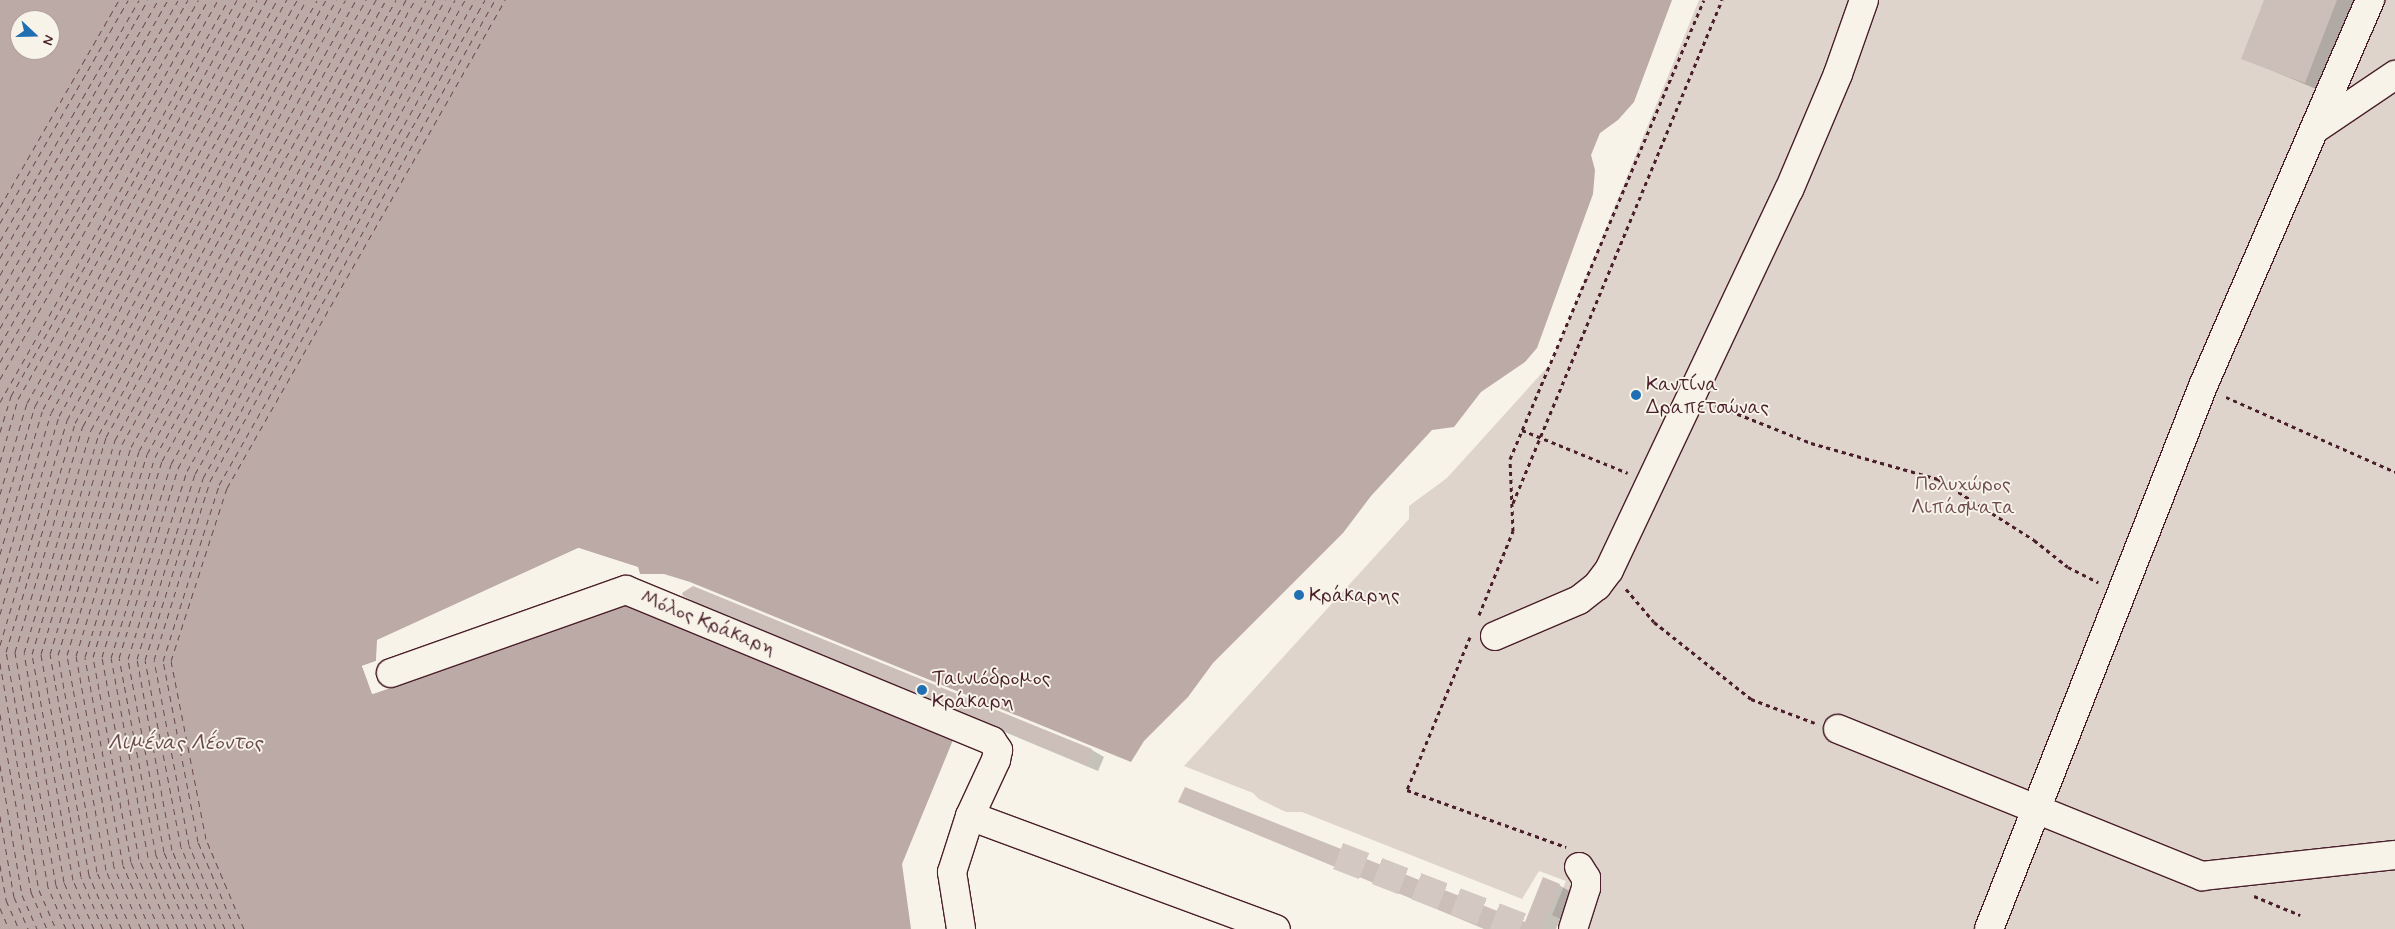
<!DOCTYPE html>
<html>
<head>
<meta charset="utf-8">
<style>
  body { margin:0 }
  #map { position:relative; width:2395px; height:929px; overflow:hidden; background:#f7f3e8; font-family:Mynerve,sans-serif }
  div>[style] { position:absolute }
  .green>* { inset:0; background:#ded4cc }
  .water>* { inset:0; background:#bcaaa7 }
  .pier>* { inset:0; background:#f7f3e8 }
  .shadow>* { inset:0; background:#0003 }
  .ferry>* { height:1px; margin-top:-0.5px; transform-origin:0; background:repeating-linear-gradient(90deg,#6c4950 0 6px,transparent 0 11px) }
  .building>* { inset:0; background:#ccbfb9 }
  .minor-tunnel>* { height:28px; margin-top:-14px; transform-origin:0; background:repeating-linear-gradient(90deg,#d4c9c2 0 28px,transparent 0 42px) }
  .path>* { height:3px; margin-top:-1.5px; transform-origin:0; background:repeating-linear-gradient(90deg,#4a1f2b 0 4px,transparent 0 8px) }
  .roads { filter:drop-shadow(1px 0 #4a1f2b) drop-shadow(-1px 0 #4a1f2b) drop-shadow(0 1px #4a1f2b) drop-shadow(0 -1px #4a1f2b) }
  .minor>* { height:28px; margin:-14px; padding:0 14px; transform-origin:14px; border-radius:14px; background:#f7f3e8 }
  .dots>* { width:14px; height:14px; translate:-50% -50%; box-sizing:border-box; border:2px solid #f7f3e8; border-radius:50% }
  span { translate:-50% -50%; white-space:nowrap; text-align:center; line-height:1.15; -webkit-text-stroke:4px #f7f3e8; paint-order:stroke }
  .poi-label { font-size:20px; color:#4a1f2b }
  .left { translate:0 -50%; text-align:left }
  .park-label { font-size:20px; color:#6f4c53 }
  .street-label { font-size:20px; color:#4a1f2b }
  .water-label { font-size:21px; color:#6c4950; font-style:italic }
  .north { position:absolute; left:10px; top:10px; width:50px; height:50px; box-sizing:border-box; background:#f7f3e8; border:1px solid #b29e9c; border-radius:50%; rotate:111deg; font-size:14px; font-weight:700; line-height:20px; text-align:center; color:#4a1f2b }
  .north::after { content:''; display:block; margin:auto; width:18px; height:22px; background:#1f6fb2; clip-path:polygon(50% 0,100% 100%,50% 72%,0 100%) }
</style>
</head>
<body>
<div id="map">
  <div class="green">
    <i style="clip-path:polygon(1699px 0,2395px 0,2395px 929px,1583px 929px,1552px 915px,1566px 881px,1539px 871px,1522px 899px,1302px 812px,1286px 812px,1259px 799px,1253px 793px,1184px 766px,1409px 519px,1409px 506px,1447px 478px,1551px 363px)"></i>
  </div>
  <div class="water">
    <i style="clip-path:polygon(evenodd,0 0,1672px 0,1634px 102px,1618px 120px,1600px 133px,1591px 155px,1595px 170px,1593px 194px,1537px 348px,1525px 362px,1481px 392px,1454px 427px,1432px 430px,1371px 496px,1343px 533px,1213px 663px,1188px 697px,1144px 741px,1131px 762px,690px 582px,664px 574px,640px 574px,637px 567px,579px 548px,378px 640px,376px 661px,362px 666px,373px 694px,621px 603px,953px 740px,902px 864px,911px 929px,0 929px,0 0,20px 20px,50px 20px,50px 50px,20px 50px,20px 20px)"></i>
  </div>
  <div class="pier">
    <i style="clip-path:polygon(578px 548px,638px 567px,640px 574px,636px 569px,579px 551px,380px 641px,378px 662px,365px 668px,374px 691px,405px 680px,406px 683px,372px 694px,362px 666px,376px 661px,377px 640px)"></i>
  </div>
  <div class="shadow">
    <i style="clip-path:polygon(2265px 0,2359px 0,2323px 92px,2243px 58px)"></i>
    <i style="clip-path:polygon(693px 587px,1092px 750px,1104px 757px,1098px 771px,696px 603px,684px 596px)"></i>
    <i style="clip-path:polygon(1180px 802px,1526px 924px,1559px 885px,1571px 892px,1556px 929px,1484px 929px)"></i>
  </div>
  <div class="ferry">
    <i style="left:0;top:207px;width:239px;rotate:-60.1deg"></i>
    <i style="left:0;top:223px;width:257px;rotate:-60.1deg"></i>
    <i style="left:0;top:241px;width:278px;rotate:-60deg"></i>
    <i style="left:0;top:258px;width:297px;rotate:-60.2deg"></i>
    <i style="left:0;top:275px;width:317px;rotate:-60.1deg"></i>
    <i style="left:0;top:293px;width:338px;rotate:-60.2deg"></i>
    <i style="left:0;top:310px;width:357px;rotate:-60.1deg"></i>
    <i style="left:0;top:328px;width:378px;rotate:-60.2deg"></i>
    <i style="left:0;top:345px;width:398px;rotate:-60.1deg"></i>
    <i style="left:0;top:362px;width:418px;rotate:-60.1deg"></i>
    <i style="left:0;top:379px;width:437px;rotate:-60.1deg"></i>
    <i style="left:0;top:402px;width:462px;rotate:-60.4deg"></i>
    <i style="left:0;top:432px;width:38px;rotate:-73deg"></i>
    <i style="left:11px;top:396px;width:456px;rotate:-60.3deg"></i>
    <i style="left:0;top:462px;width:66px;rotate:-74.1deg"></i>
    <i style="left:18px;top:399px;width:460px;rotate:-60.1deg"></i>
    <i style="left:0;top:494px;width:95px;rotate:-73.5deg"></i>
    <i style="left:27px;top:403px;width:464px;rotate:-60.3deg"></i>
    <i style="left:0;top:524px;width:123px;rotate:-73.5deg"></i>
    <i style="left:35px;top:406px;width:468px;rotate:-60.3deg"></i>
    <i style="left:0;top:554px;width:151px;rotate:-73.5deg"></i>
    <i style="left:43px;top:409px;width:471px;rotate:-60.2deg"></i>
    <i style="left:0;top:584px;width:178px;rotate:-73.4deg"></i>
    <i style="left:51px;top:413px;width:476px;rotate:-60.3deg"></i>
    <i style="left:0;top:614px;width:207px;rotate:-73.4deg"></i>
    <i style="left:59px;top:416px;width:479px;rotate:-60.2deg"></i>
    <i style="left:0;top:645px;width:235px;rotate:-73.4deg"></i>
    <i style="left:67px;top:420px;width:484px;rotate:-60.3deg"></i>
    <i style="left:0;top:663px;width:230px;rotate:80.3deg"></i>
    <i style="left:39px;top:890px;width:43px;rotate:66.4deg"></i>
    <i style="left:0;top:714px;width:181px;rotate:80.1deg"></i>
    <i style="left:31px;top:892px;width:40px;rotate:66.6deg"></i>
    <i style="left:0;top:765px;width:132px;rotate:80.4deg"></i>
    <i style="left:22px;top:895px;width:37px;rotate:66deg"></i>
    <i style="left:0;top:816px;width:82px;rotate:80.2deg"></i>
    <i style="left:14px;top:897px;width:35px;rotate:66deg"></i>
    <i style="left:0;top:865px;width:36px;rotate:80deg"></i>
    <i style="left:6px;top:900px;width:32px;rotate:66deg"></i>
    <i style="left:0;top:908px;width:23px;rotate:67deg"></i>
    <i style="left:66px;top:929px;width:46px;rotate:-113.2deg"></i>
    <i style="left:48px;top:887px;width:239px;rotate:-100.1deg"></i>
    <i style="left:6px;top:652px;width:239px;rotate:-73.2deg"></i>
    <i style="left:75px;top:423px;width:487px;rotate:-60.2deg"></i>
    <i style="left:75px;top:929px;width:48px;rotate:-113.4deg"></i>
    <i style="left:56px;top:885px;width:237px;rotate:-100deg"></i>
    <i style="left:15px;top:652px;width:236px;rotate:-73.3deg"></i>
    <i style="left:83px;top:426px;width:490px;rotate:-60.3deg"></i>
    <i style="left:84px;top:929px;width:51px;rotate:-113.1deg"></i>
    <i style="left:64px;top:882px;width:232px;rotate:-99.9deg"></i>
    <i style="left:24px;top:653px;width:233px;rotate:-73.3deg"></i>
    <i style="left:91px;top:430px;width:495px;rotate:-60.3deg"></i>
    <i style="left:94px;top:929px;width:53px;rotate:-113.2deg"></i>
    <i style="left:73px;top:880px;width:230px;rotate:-100.3deg"></i>
    <i style="left:32px;top:654px;width:230px;rotate:-73.1deg"></i>
    <i style="left:99px;top:434px;width:499px;rotate:-60.4deg"></i>
    <i style="left:103px;top:929px;width:56px;rotate:-112.9deg"></i>
    <i style="left:81px;top:877px;width:227px;rotate:-100.2deg"></i>
    <i style="left:41px;top:654px;width:227px;rotate:-73.3deg"></i>
    <i style="left:106px;top:437px;width:503px;rotate:-60.23deg"></i>
    <i style="left:112px;top:929px;width:59px;rotate:-113.1deg"></i>
    <i style="left:89px;top:875px;width:224px;rotate:-100deg"></i>
    <i style="left:50px;top:654px;width:224px;rotate:-73.1deg"></i>
    <i style="left:115px;top:440px;width:507px;rotate:-60.3deg"></i>
    <i style="left:122px;top:929px;width:62px;rotate:-113.7deg"></i>
    <i style="left:97px;top:872px;width:220px;rotate:-100.2deg"></i>
    <i style="left:58px;top:655px;width:220px;rotate:-73.1deg"></i>
    <i style="left:122px;top:444px;width:512px;rotate:-60.23deg"></i>
    <i style="left:131px;top:929px;width:64px;rotate:-113deg"></i>
    <i style="left:106px;top:870px;width:219px;rotate:-100.3deg"></i>
    <i style="left:67px;top:655px;width:218px;rotate:-72.9deg"></i>
    <i style="left:131px;top:447px;width:515px;rotate:-60.3deg"></i>
    <i style="left:141px;top:929px;width:68px;rotate:-113.5deg"></i>
    <i style="left:114px;top:867px;width:214px;rotate:-100.2deg"></i>
    <i style="left:76px;top:656px;width:214px;rotate:-72.9deg"></i>
    <i style="left:139px;top:451px;width:519px;rotate:-60.32deg"></i>
    <i style="left:150px;top:929px;width:69px;rotate:-112.9deg"></i>
    <i style="left:123px;top:865px;width:211px;rotate:-100.4deg"></i>
    <i style="left:85px;top:657px;width:212px;rotate:-73deg"></i>
    <i style="left:147px;top:454px;width:523px;rotate:-60.3deg"></i>
    <i style="left:159px;top:929px;width:73px;rotate:-112.7deg"></i>
    <i style="left:131px;top:862px;width:208px;rotate:-100.5deg"></i>
    <i style="left:93px;top:657px;width:209px;rotate:-72.8deg"></i>
    <i style="left:155px;top:457px;width:526px;rotate:-60.36deg"></i>
    <i style="left:169px;top:929px;width:76px;rotate:-113.2deg"></i>
    <i style="left:139px;top:859px;width:205px;rotate:-100.4deg"></i>
    <i style="left:102px;top:657px;width:205px;rotate:-73deg"></i>
    <i style="left:162px;top:461px;width:531px;rotate:-60.2deg"></i>
    <i style="left:178px;top:929px;width:78px;rotate:-112.6deg"></i>
    <i style="left:148px;top:857px;width:202px;rotate:-100.5deg"></i>
    <i style="left:111px;top:658px;width:203px;rotate:-72.8deg"></i>
    <i style="left:171px;top:464px;width:534px;rotate:-60.36deg"></i>
    <i style="left:188px;top:929px;width:81px;rotate:-113.4deg"></i>
    <i style="left:156px;top:855px;width:200px;rotate:-100.6deg"></i>
    <i style="left:119px;top:658px;width:199px;rotate:-72.7deg"></i>
    <i style="left:178px;top:468px;width:539px;rotate:-60.29deg"></i>
    <i style="left:197px;top:929px;width:84px;rotate:-113.2deg"></i>
    <i style="left:164px;top:852px;width:196px;rotate:-100.6deg"></i>
    <i style="left:128px;top:659px;width:197px;rotate:-72.6deg"></i>
    <i style="left:187px;top:471px;width:542px;rotate:-60.36deg"></i>
    <i style="left:206px;top:929px;width:86px;rotate:-113.3deg"></i>
    <i style="left:172px;top:850px;width:194px;rotate:-100.4deg"></i>
    <i style="left:137px;top:659px;width:194px;rotate:-72.6deg"></i>
    <i style="left:195px;top:474px;width:546px;rotate:-60.33deg"></i>
    <i style="left:216px;top:929px;width:89px;rotate:-113.1deg"></i>
    <i style="left:181px;top:847px;width:190px;rotate:-100.9deg"></i>
    <i style="left:145px;top:660px;width:191px;rotate:-72.3deg"></i>
    <i style="left:203px;top:478px;width:550px;rotate:-60.36deg"></i>
    <i style="left:225px;top:929px;width:91px;rotate:-113.2deg"></i>
    <i style="left:189px;top:845px;width:188px;rotate:-100.7deg"></i>
    <i style="left:154px;top:660px;width:188px;rotate:-72.6deg"></i>
    <i style="left:210px;top:481px;width:554px;rotate:-60.24deg"></i>
    <i style="left:235px;top:929px;width:95px;rotate:-113deg"></i>
    <i style="left:198px;top:842px;width:184px;rotate:-100.9deg"></i>
    <i style="left:163px;top:661px;width:185px;rotate:-72.3deg"></i>
    <i style="left:219px;top:485px;width:558px;rotate:-60.36deg"></i>
    <i style="left:244px;top:929px;width:98px;rotate:-112.9deg"></i>
    <i style="left:206px;top:839px;width:181px;rotate:-101.1deg"></i>
    <i style="left:171px;top:661px;width:182px;rotate:-72.1deg"></i>
    <i style="left:227px;top:488px;width:562px;rotate:-60.33deg"></i>
  </div>
  <div class="building">
    <i style="clip-path:polygon(2264px 0,2337px 0,2305px 83px,2241px 59px)"></i>
    <i style="clip-path:polygon(693px 586px,1092px 749px,1086px 765px,683px 596px,682px 593px)"></i>
    <i style="clip-path:polygon(1185px 787px,1525px 922px,1543px 877px,1560px 884px,1542px 929px,1486px 929px,1178px 802px)"></i>
  </div>
  <div class="minor-tunnel">
    <i style="left:1338px;top:856px;width:203px;rotate:21.1deg"></i>
  </div>
  <div class="path">
    <i style="left:2226px;top:397px;width:185px;rotate:23.9deg"></i>
    <i style="left:1715px;top:405px;width:103px;rotate:21.6deg"></i>
    <i style="left:1811px;top:443px;width:132px;rotate:15.8deg"></i>
    <i style="left:1938px;top:479px;width:114px;rotate:32.4deg"></i>
    <i style="left:2034px;top:540px;width:43px;rotate:38.5deg"></i>
    <i style="left:2068px;top:567px;width:34px;rotate:27deg"></i>
    <i style="left:1522px;top:430px;width:114px;rotate:22.1deg"></i>
    <i style="left:1513px;top:503px;width:545px;rotate:-67.44deg"></i>
    <i style="left:1626px;top:589px;width:43px;rotate:49.7deg"></i>
    <i style="left:1654px;top:622px;width:124px;rotate:38.4deg"></i>
    <i style="left:1751px;top:699px;width:68px;rotate:20.6deg"></i>
    <i style="left:1479px;top:615px;width:91px;rotate:-68deg"></i>
    <i style="left:1513px;top:531px;width:72px;rotate:-92.4deg"></i>
    <i style="left:1510px;top:459px;width:498px;rotate:-67.1deg"></i>
    <i style="left:1470px;top:637px;width:165px;rotate:112.4deg"></i>
    <i style="left:1407px;top:790px;width:169px;rotate:19.7deg"></i>
    <i style="left:2254px;top:896px;width:50px;rotate:22.4deg"></i>
  </div>
  <div class="roads">
    <div class="minor">
      <i style="left:2315px;top:129px;width:97px;rotate:-34deg"></i>
      <i style="left:1495px;top:636px;width:91px;rotate:-23.2deg"></i>
      <i style="left:1579px;top:600px;width:23px;rotate:-38deg"></i>
      <i style="left:1597px;top:586px;width:20px;rotate:-53deg"></i>
      <i style="left:1609px;top:570px;width:420px;rotate:-64.7deg"></i>
      <i style="left:1789px;top:190px;width:126px;rotate:-67.1deg"></i>
      <i style="left:1838px;top:74px;width:78px;rotate:-70.6deg"></i>
      <i style="left:391px;top:673px;width:249px;rotate:-19.5deg"></i>
      <i style="left:626px;top:590px;width:396px;rotate:22.4deg"></i>
      <i style="left:992px;top:741px;width:11px;rotate:56deg"></i>
      <i style="left:998px;top:750px;width:10px;rotate:101deg"></i>
      <i style="left:996px;top:760px;width:62px;rotate:114.9deg"></i>
      <i style="left:970px;top:816px;width:59px;rotate:107.8deg"></i>
      <i style="left:952px;top:872px;width:58px;rotate:81deg"></i>
      <i style="left:1838px;top:729px;width:393px;rotate:22deg"></i>
      <i style="left:2202px;top:876px;width:194px;rotate:-6.2deg"></i>
      <i style="left:970px;top:816px;width:326px;rotate:20.3deg"></i>
      <i style="left:1573px;top:929px;width:43px;rotate:-72.4deg"></i>
      <i style="left:1586px;top:888px;width:10px;rotate:-90deg"></i>
      <i style="left:1586px;top:878px;width:13px;rotate:-122deg"></i>
      <i style="left:1989px;top:929px;width:584px;rotate:-68.49deg"></i>
      <i style="left:2203px;top:386px;width:421px;rotate:-66.6deg"></i>
    </div>
  </div>
  <div class="dots">
    <i style="left:1636px;top:395px;background:#1f6fb2"></i>
    <i style="left:1299px;top:595px;background:#1f6fb2"></i>
    <i style="left:922px;top:690px;background:#1f6fb2"></i>
  </div>
  <div class="poi-label">
    <span class="left" style="left:1646px;top:396px">Καντίνα<br>Δραπετσώνας</span>
    <span class="left" style="left:1309px;top:595px">Κράκαρης</span>
    <span class="left" style="left:932px;top:690px">Ταινιόδρομος<br>Κράκαρη</span>
  </div>
  <div class="park-label">
    <span style="left:1963px;top:496px">Πολυχώρος<br>Λιπάσματα</span>
  </div>
  <div class="street-label">
    <span style="left:708px;top:623px;rotate:22deg">Μόλος Κράκαρη</span>
  </div>
  <div class="water-label">
    <span style="left:185px;top:743px">Λιμένας Λέοντος</span>
  </div>
  <div class="north">N</div>
</div>
</body>
</html>
